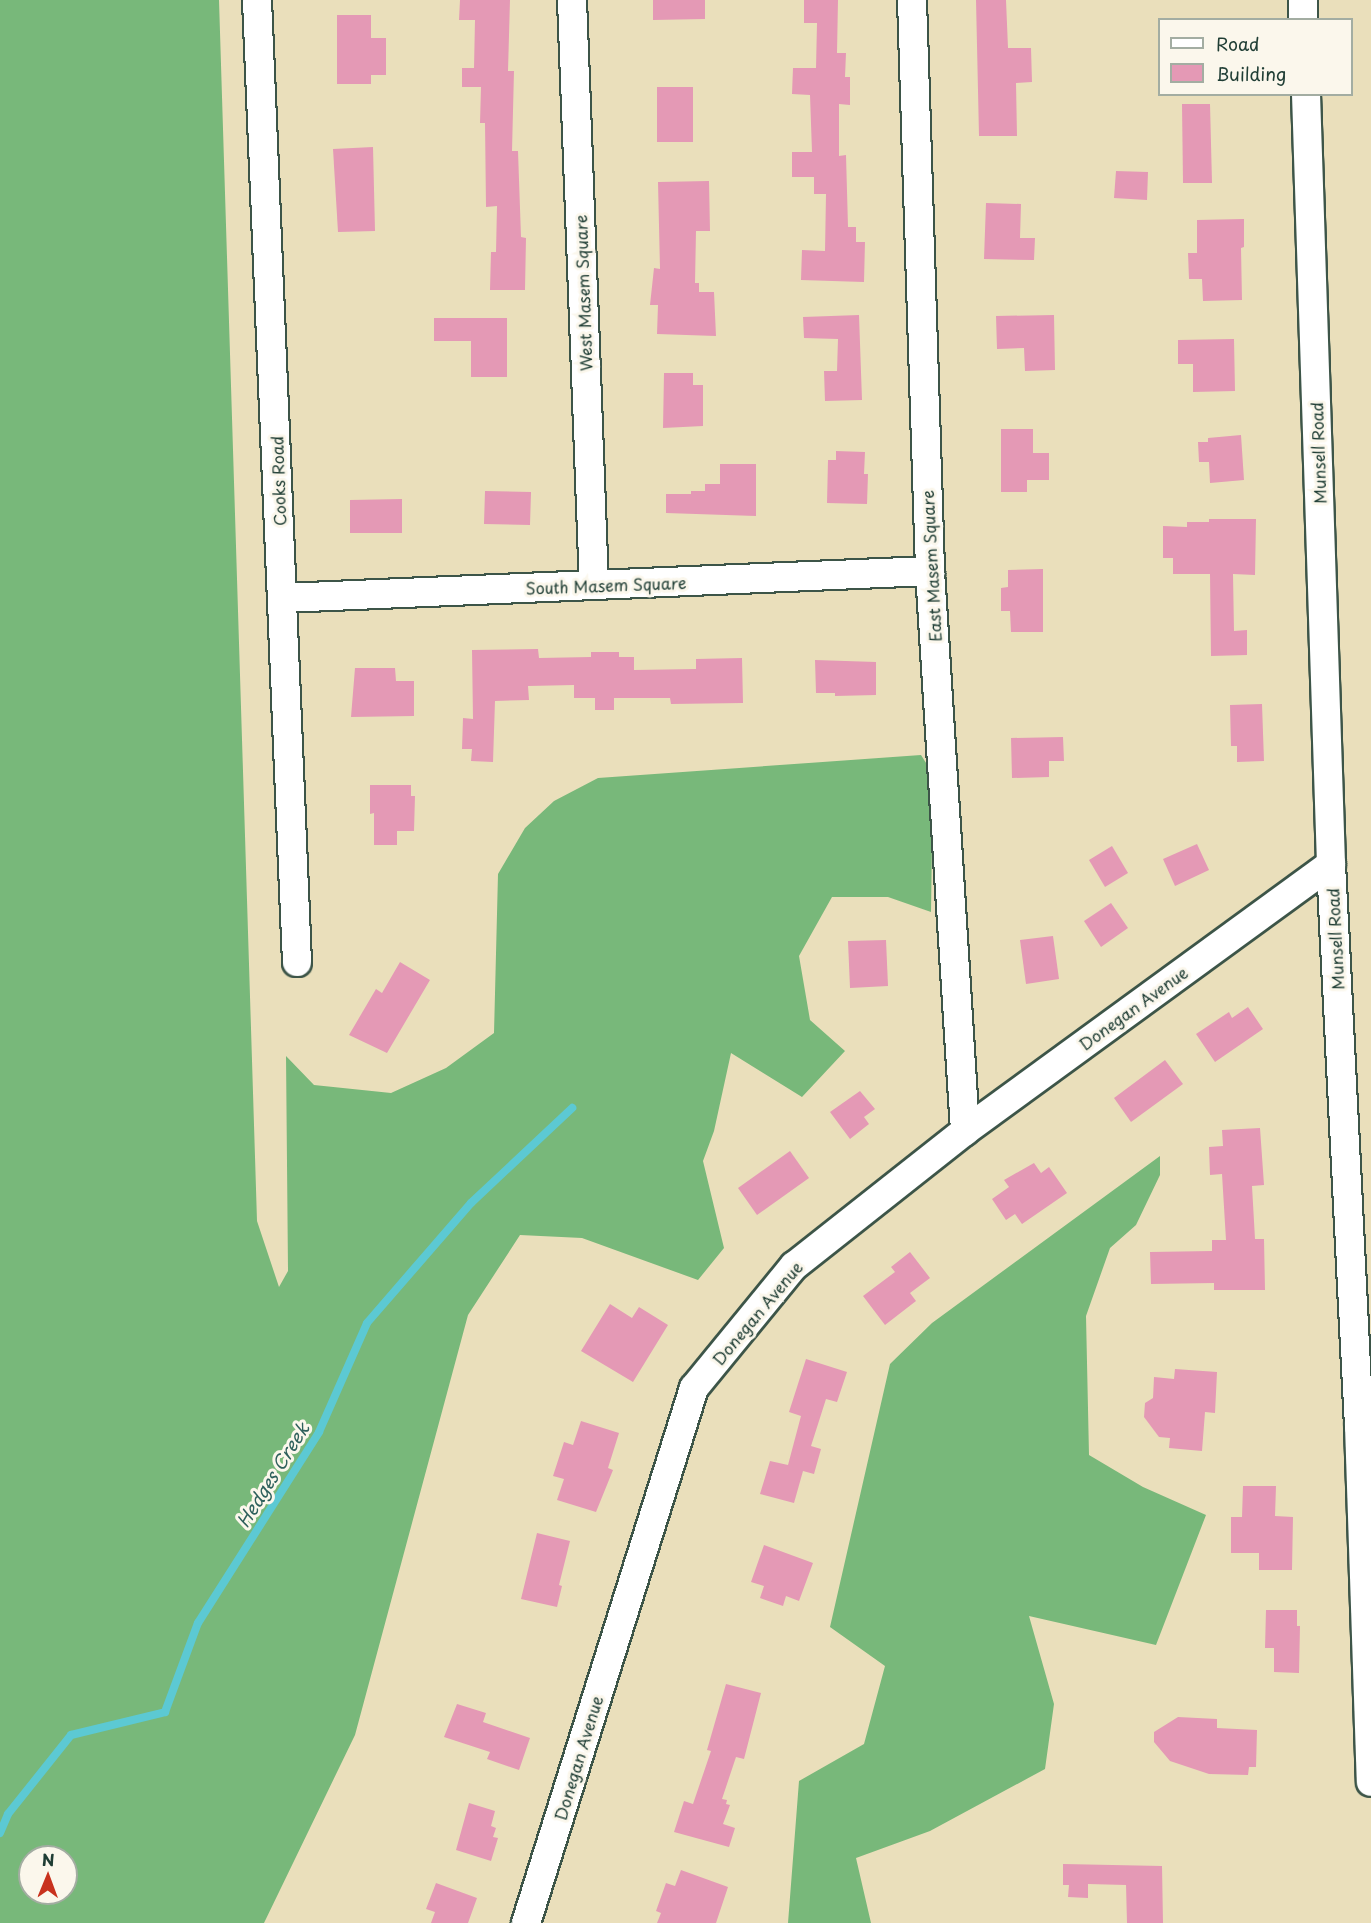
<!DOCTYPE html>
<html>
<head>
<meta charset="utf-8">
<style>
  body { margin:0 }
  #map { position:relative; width:1371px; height:1923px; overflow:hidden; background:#eadfbb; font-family:"Playpen Sans",sans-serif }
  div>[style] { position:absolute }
  .forest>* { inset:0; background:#78b87a }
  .stream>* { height:8px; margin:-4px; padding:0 4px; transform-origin:4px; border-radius:4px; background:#5cc9d3 }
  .building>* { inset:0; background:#e499b5 }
  .roads { filter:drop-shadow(2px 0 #3d5548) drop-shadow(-2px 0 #3d5548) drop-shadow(0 2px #3d5548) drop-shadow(0 -2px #3d5548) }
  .street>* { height:28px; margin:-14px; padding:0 14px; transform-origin:14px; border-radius:14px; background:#fff }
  span { translate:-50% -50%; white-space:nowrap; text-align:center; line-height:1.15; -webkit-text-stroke:6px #fbf7ec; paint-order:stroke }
  .street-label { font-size:16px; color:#1f3d34 }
  .water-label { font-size:18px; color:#2e605c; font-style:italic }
  .legend { position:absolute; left:1158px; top:18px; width:195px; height:78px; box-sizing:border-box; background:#fbf7ec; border:2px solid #a3ada2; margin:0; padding:8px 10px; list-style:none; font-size:18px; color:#1f3d34 }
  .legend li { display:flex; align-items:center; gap:12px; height:30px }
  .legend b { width:30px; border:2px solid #a3ada2 }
  .north { position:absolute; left:18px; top:1845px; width:60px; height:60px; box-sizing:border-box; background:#fbf7ec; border:2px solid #a3ada2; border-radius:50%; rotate:1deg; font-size:16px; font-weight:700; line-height:24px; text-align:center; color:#1f3d34 }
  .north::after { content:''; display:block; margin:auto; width:21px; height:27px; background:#c8321e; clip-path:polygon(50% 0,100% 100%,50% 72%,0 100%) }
</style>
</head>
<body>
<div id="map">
  <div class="forest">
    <i style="clip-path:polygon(evenodd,0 0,219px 0,257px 1221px,279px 1287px,288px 1271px,286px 1056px,314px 1085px,391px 1093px,446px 1068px,494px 1033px,498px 874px,525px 828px,554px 801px,598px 778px,921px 755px,933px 774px,931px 912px,888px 897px,832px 897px,799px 956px,810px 1020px,845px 1051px,802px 1097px,731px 1053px,714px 1131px,703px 1161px,724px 1248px,698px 1280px,582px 1238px,520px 1235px,468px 1315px,355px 1735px,264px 1923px,0 1923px,0 0,30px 1857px,66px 1857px,66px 1893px,30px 1893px,30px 1857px)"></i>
    <i style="clip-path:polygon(1160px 1156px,1160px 1175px,1136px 1225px,1110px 1248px,1086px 1316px,1089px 1455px,1143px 1487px,1206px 1515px,1156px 1645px,1029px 1616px,1054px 1704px,1045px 1769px,930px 1831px,856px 1858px,871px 1923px,788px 1923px,799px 1781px,864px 1744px,885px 1666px,830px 1627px,890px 1364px,932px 1323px)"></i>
  </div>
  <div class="stream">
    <i style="left:0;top:1833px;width:21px;rotate:-67deg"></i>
    <i style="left:8px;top:1814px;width:101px;rotate:-51.4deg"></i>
    <i style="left:71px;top:1735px;width:97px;rotate:-13.7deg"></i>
    <i style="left:165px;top:1712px;width:95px;rotate:-69.7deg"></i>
    <i style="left:198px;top:1623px;width:226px;rotate:-57.6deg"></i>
    <i style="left:319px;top:1432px;width:119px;rotate:-66.2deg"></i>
    <i style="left:367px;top:1323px;width:159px;rotate:-49.1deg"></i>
    <i style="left:471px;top:1203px;width:139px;rotate:-43.2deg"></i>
  </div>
  <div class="building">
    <i style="clip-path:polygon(460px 0,510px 0,508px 71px,514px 71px,512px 151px,518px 151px,521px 237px,526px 238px,525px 290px,490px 290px,491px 252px,496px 252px,497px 206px,486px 207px,485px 123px,480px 123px,481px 87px,462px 87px,462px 68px,474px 68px,475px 20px,459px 20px)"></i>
    <i style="clip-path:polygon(653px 0,705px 0,705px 19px,653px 20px)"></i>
    <i style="clip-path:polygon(804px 0,838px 0,837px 53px,846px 53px,845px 77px,850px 77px,850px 105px,839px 104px,839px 156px,846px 155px,848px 227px,856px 227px,856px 242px,865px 242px,864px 282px,801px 280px,802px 250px,825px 251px,826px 194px,814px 194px,814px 177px,792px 177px,792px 152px,812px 152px,810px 95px,792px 94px,793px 68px,816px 68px,817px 23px,804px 23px)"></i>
    <i style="clip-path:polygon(976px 0,1006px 0,1008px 48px,1031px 48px,1032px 82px,1016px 83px,1017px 136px,979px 136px)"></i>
    <i style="clip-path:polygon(337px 15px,371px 15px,371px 38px,386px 38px,386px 75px,371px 75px,371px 84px,337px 84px)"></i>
    <i style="clip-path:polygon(657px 87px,693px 87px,693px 142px,657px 142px)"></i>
    <i style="clip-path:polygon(1182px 104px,1210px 104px,1212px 183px,1183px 183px)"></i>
    <i style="clip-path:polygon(373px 147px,375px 231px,338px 232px,333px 149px)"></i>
    <i style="clip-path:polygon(1116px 171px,1148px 172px,1147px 200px,1114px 198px)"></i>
    <i style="clip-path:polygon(709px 181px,710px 231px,696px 231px,695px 283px,699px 283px,699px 292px,714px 292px,716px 336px,657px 334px,658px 305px,650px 305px,654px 268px,660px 269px,658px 182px)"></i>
    <i style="clip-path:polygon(986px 203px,1021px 204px,1020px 238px,1035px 238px,1034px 260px,984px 259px)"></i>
    <i style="clip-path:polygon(1244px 219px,1244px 247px,1241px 248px,1242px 300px,1203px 301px,1202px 279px,1189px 279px,1188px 253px,1197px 253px,1197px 220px)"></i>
    <i style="clip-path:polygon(859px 315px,862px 400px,825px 401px,824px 371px,837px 371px,838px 339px,804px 338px,803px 317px)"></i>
    <i style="clip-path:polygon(1054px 315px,1055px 370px,1025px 371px,1024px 348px,997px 349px,996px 316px)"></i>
    <i style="clip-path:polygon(434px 318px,507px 318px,507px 377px,471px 377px,471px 341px,434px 341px)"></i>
    <i style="clip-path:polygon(1234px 339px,1235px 391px,1193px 392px,1193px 364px,1178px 364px,1178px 340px)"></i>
    <i style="clip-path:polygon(664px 373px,693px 373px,693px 385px,703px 385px,703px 426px,663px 428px)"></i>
    <i style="clip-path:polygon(1001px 429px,1033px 429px,1033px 453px,1049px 453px,1049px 480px,1027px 480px,1027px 492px,1001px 492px)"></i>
    <i style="clip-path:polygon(1241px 435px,1244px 480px,1210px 483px,1209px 462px,1199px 462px,1198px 442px,1208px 442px,1208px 438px)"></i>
    <i style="clip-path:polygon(836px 451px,865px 452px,864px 474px,868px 474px,867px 504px,827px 503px,828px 460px,836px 460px)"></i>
    <i style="clip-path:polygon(720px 464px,756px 464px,756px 516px,666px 513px,666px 494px,691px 494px,691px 491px,705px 491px,705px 484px,720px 484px)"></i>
    <i style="clip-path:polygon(485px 491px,531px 492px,530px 525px,484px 524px)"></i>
    <i style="clip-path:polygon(402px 499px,402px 533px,350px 533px,350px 500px)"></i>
    <i style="clip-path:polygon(1209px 519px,1256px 519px,1255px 575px,1233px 574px,1234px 631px,1247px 630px,1247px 655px,1211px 656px,1210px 574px,1173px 574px,1173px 558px,1163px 558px,1163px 526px,1187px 527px,1187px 522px,1209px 522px)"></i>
    <i style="clip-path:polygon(1043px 569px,1043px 632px,1011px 632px,1010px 611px,1001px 611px,1001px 588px,1008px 587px,1008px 570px)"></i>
    <i style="clip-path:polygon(538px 649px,539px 658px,591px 657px,591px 652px,619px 652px,619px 657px,634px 657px,634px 670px,696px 669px,696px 659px,742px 658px,743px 703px,671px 704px,670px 698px,614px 698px,614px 710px,595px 710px,595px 698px,574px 698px,574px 685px,528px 686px,529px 700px,495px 701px,493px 762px,471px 761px,472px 749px,462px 749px,463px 718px,473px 719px,472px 650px)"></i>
    <i style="clip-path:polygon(815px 660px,876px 662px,876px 695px,835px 696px,835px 693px,816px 693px)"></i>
    <i style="clip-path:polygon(355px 668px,395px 668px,396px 681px,414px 681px,414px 716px,351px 717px)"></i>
    <i style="clip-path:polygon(1262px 704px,1264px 761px,1237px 762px,1237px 746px,1231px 746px,1230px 705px)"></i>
    <i style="clip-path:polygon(1063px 737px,1064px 761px,1049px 761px,1049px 777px,1012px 778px,1011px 738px)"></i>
    <i style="clip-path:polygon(370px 785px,411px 785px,411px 796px,415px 796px,414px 831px,397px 831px,397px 845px,374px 845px,374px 813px,370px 814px)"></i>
    <i style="clip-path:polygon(1197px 844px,1209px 870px,1175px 886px,1163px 859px)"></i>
    <i style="clip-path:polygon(1112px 846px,1128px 873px,1105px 887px,1089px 860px)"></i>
    <i style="clip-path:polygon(1111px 903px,1128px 928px,1101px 947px,1084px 921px)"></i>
    <i style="clip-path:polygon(1053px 936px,1059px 979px,1026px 984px,1020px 940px)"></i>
    <i style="clip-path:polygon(886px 940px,888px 986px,850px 988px,848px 941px)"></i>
    <i style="clip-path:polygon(400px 962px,430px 980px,387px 1053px,349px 1035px,376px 989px,382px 993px)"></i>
    <i style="clip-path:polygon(1248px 1007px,1263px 1029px,1215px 1062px,1196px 1034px,1229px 1012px,1232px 1018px)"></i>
    <i style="clip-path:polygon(1165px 1060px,1183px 1084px,1131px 1122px,1114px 1098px)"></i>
    <i style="clip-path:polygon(860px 1091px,875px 1109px,864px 1117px,869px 1124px,850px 1139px,830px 1112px)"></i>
    <i style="clip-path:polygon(1260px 1128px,1264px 1185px,1252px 1186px,1255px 1239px,1264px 1239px,1265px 1290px,1214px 1290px,1214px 1283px,1151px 1284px,1150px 1252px,1212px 1251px,1212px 1240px,1226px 1240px,1222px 1174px,1210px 1175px,1209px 1147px,1223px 1146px,1222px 1130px)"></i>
    <i style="clip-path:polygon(790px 1151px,809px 1178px,757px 1215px,738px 1188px)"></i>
    <i style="clip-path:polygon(1034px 1163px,1041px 1173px,1049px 1167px,1067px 1193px,1022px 1224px,1015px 1214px,1006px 1220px,992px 1199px,1009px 1187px,1004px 1180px)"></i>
    <i style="clip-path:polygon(910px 1252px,930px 1278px,910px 1293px,916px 1301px,885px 1325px,863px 1296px,895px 1272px,891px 1267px)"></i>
    <i style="clip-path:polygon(610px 1304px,632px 1318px,639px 1307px,668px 1325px,633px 1382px,581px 1351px)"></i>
    <i style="clip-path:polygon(806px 1359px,847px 1372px,837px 1402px,826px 1399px,811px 1446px,821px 1449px,814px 1474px,803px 1471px,794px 1503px,760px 1494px,770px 1461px,788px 1465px,801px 1416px,789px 1412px)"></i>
    <i style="clip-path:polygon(1175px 1369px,1217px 1372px,1215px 1413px,1205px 1412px,1202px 1451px,1169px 1448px,1170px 1438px,1159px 1437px,1144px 1417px,1145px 1403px,1153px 1398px,1154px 1377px,1174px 1379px)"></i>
    <i style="clip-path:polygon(581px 1421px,619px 1433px,608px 1468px,613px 1470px,596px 1512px,557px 1500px,564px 1479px,553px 1476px,564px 1442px,573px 1445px)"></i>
    <i style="clip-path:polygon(1243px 1486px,1276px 1486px,1275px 1516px,1293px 1517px,1292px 1570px,1259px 1570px,1259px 1553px,1231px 1553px,1231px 1517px,1242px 1517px)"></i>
    <i style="clip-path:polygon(537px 1533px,570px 1541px,559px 1585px,562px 1586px,557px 1607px,521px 1599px)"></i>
    <i style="clip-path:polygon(764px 1545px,813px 1563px,799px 1601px,786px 1596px,783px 1606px,760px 1598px,764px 1586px,751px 1582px)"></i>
    <i style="clip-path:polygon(1266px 1610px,1297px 1610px,1297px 1626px,1300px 1626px,1299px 1673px,1274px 1672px,1274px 1648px,1265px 1648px)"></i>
    <i style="clip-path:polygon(726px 1684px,761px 1693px,744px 1759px,736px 1757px,722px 1799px,727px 1800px,726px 1804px,730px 1805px,723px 1824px,735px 1828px,729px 1847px,674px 1832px,684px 1801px,693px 1804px,711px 1751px,707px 1750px)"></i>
    <i style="clip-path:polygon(457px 1704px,486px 1713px,483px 1722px,530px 1738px,519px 1770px,487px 1759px,490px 1752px,444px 1737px)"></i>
    <i style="clip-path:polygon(1178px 1717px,1217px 1719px,1217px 1728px,1257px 1730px,1256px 1767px,1249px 1767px,1248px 1775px,1209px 1774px,1170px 1761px,1154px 1742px,1154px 1732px)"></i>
    <i style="clip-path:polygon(469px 1803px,495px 1811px,491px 1826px,496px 1828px,493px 1837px,498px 1838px,491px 1861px,456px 1850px)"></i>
    <i style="clip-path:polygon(1063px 1864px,1162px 1866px,1163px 1923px,1127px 1923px,1126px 1885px,1088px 1884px,1088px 1898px,1068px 1897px,1069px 1885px,1063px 1885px)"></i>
    <i style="clip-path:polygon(681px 1870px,728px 1887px,716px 1923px,657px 1923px,661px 1913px,656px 1911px,666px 1883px,675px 1886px)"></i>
    <i style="clip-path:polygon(436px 1883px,477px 1898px,468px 1923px,431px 1923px,435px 1912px,426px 1909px)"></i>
  </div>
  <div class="roads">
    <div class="street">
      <i style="left:257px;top:0;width:963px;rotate:87.62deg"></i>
      <i style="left:572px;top:0;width:585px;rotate:87.85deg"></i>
      <i style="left:912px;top:0;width:571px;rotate:88.19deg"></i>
      <i style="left:930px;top:571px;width:561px;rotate:86.42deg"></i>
      <i style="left:1303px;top:0;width:20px;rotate:90deg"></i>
      <i style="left:1306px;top:94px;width:770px;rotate:88.14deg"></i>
      <i style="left:1331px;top:864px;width:563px;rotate:87.15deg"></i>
      <i style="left:1359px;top:1426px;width:356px;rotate:88.1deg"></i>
      <i style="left:283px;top:598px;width:648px;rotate:-2.39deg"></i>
      <i style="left:526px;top:1923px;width:561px;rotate:-72.57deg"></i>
      <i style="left:694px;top:1388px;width:158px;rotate:-50.7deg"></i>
      <i style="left:794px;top:1266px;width:218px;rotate:-38.3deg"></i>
      <i style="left:965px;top:1131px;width:453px;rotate:-36.1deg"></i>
    </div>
  </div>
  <div class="street-label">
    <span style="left:583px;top:293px;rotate:-92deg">West Masem Square</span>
    <span style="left:1318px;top:453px;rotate:-92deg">Munsell Road</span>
    <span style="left:278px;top:481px;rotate:-92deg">Cooks Road</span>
    <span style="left:931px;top:566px;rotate:-93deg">East Masem Square</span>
    <span style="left:606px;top:585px;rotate:-2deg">South Masem Square</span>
    <span style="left:1335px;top:939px;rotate:-93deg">Munsell Road</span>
    <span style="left:1133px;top:1008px;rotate:-36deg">Donegan Avenue</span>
    <span style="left:757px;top:1313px;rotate:-50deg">Donegan Avenue</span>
    <span style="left:578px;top:1758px;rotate:-73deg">Donegan Avenue</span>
  </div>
  <div class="water-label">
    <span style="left:273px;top:1475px;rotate:-58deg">Hedges Creek</span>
  </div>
  <ul class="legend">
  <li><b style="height:8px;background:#fff"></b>Road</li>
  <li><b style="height:16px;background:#e499b5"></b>Building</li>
  </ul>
  <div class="north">N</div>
</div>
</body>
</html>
